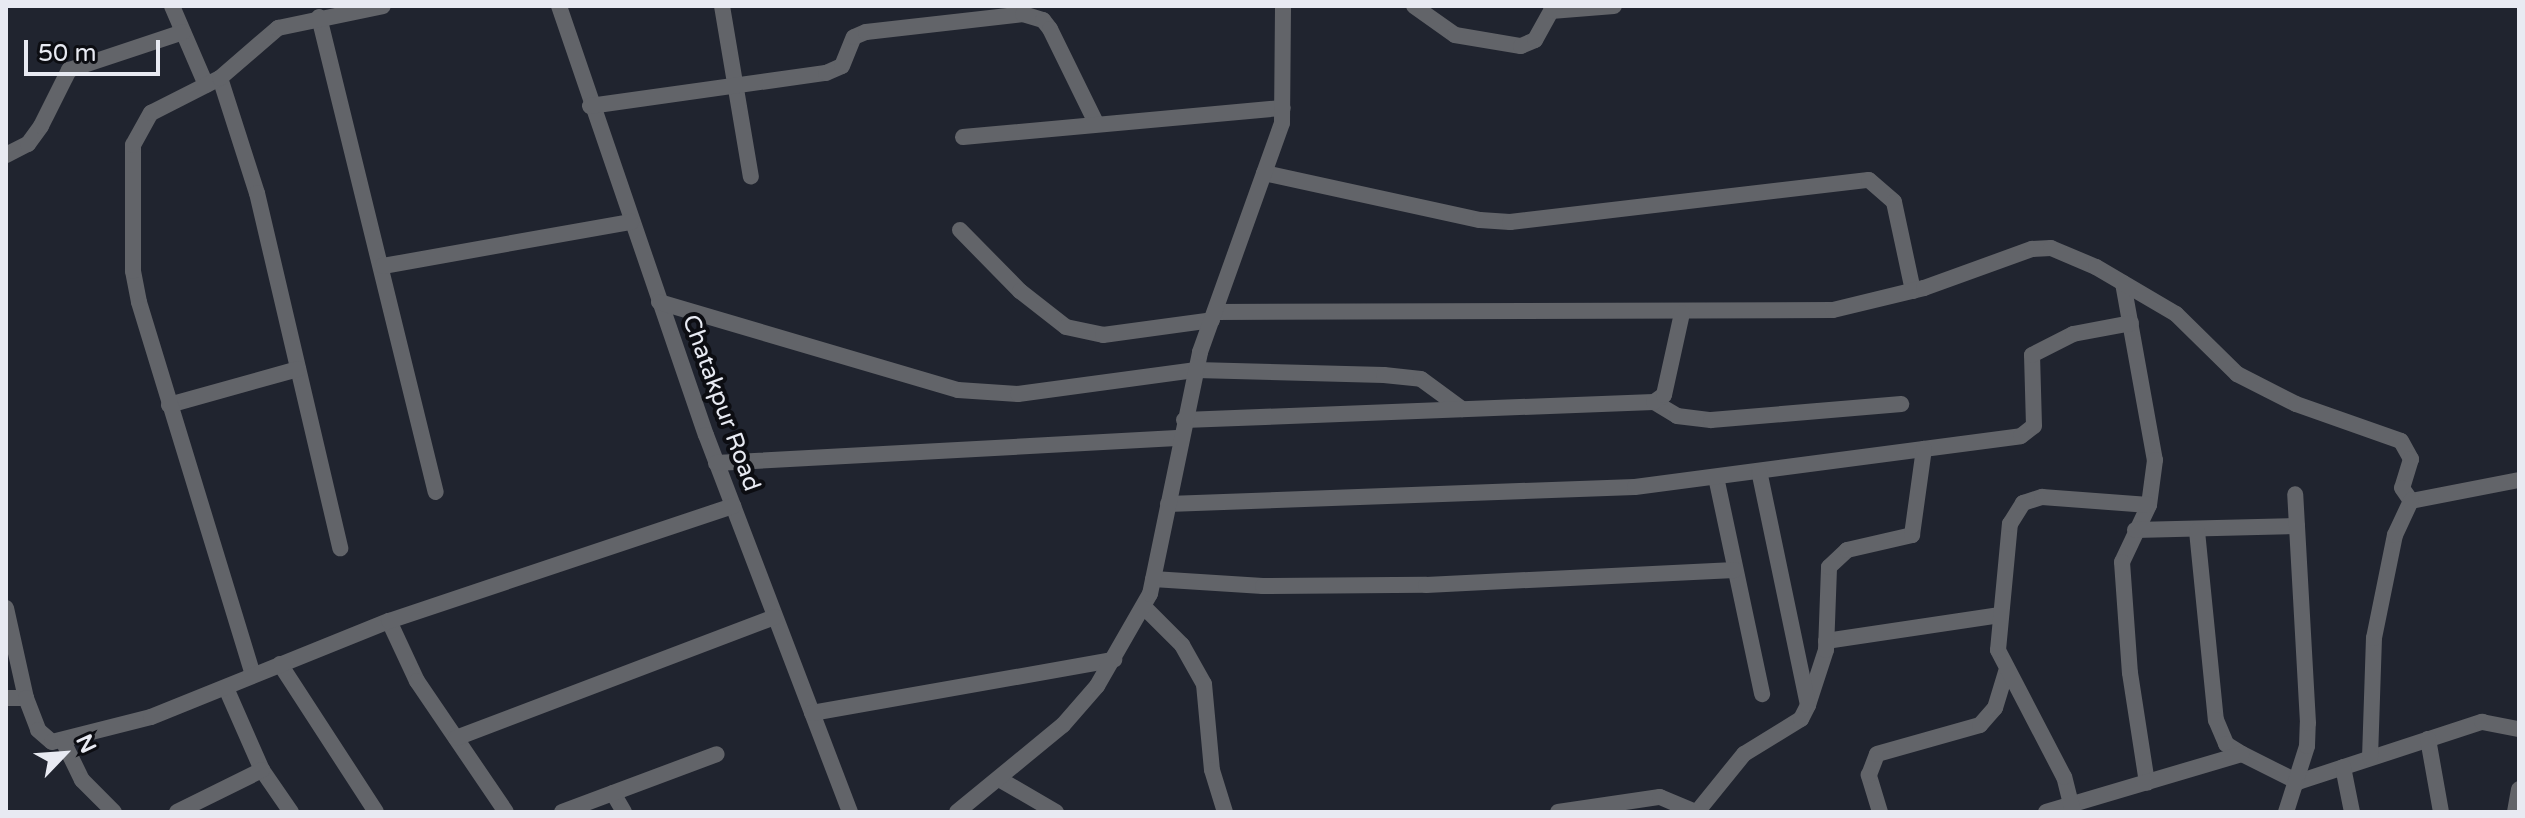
<!DOCTYPE html>
<html>
<head>
<meta charset="utf-8">
<style>
  body { margin:0 }
  #map { position:relative; width:2525px; height:818px; overflow:hidden; background:#20242f; font-family:"Varela Round",sans-serif }
  div>[style] { position:absolute }
  .street>* { height:16px; margin:-8px; padding:0 8px; transform-origin:8px; border-radius:8px; background:#626469 }
  span { translate:-50% -50%; white-space:nowrap; text-align:center; line-height:1.15; -webkit-text-stroke:8px #0c0d12; paint-order:stroke }
  .street-label { font-size:24px; color:#e8eaf2 }
  .frame { position:absolute; inset:0; border:8px solid #e8eaf2; pointer-events:none }
  .north { position:absolute; left:24px; top:714px; width:80px; height:80px; -webkit-text-stroke:6px #0c0d12; paint-order:stroke; rotate:65deg; font-size:22px; font-weight:700; line-height:32px; text-align:center; color:#e8eaf2 }
  .north::after { content:''; display:block; margin:auto; width:28px; height:36px; background:#e8eaf2; clip-path:polygon(50% 0,100% 100%,50% 72%,0 100%) }
  .scale { position:absolute; left:24px; top:40px; width:136px; height:36px; box-sizing:border-box; border:4px solid #e8eaf2; border-top:0; padding-left:10px; font-size:24px; line-height:28px; white-space:nowrap; color:#e8eaf2; -webkit-text-stroke:6px #0c0d12; paint-order:stroke }
</style>
</head>
<body>
<div id="map">
  <div class="street">
    <i style="left:172px;top:6px;width:86px;rotate:66.7deg"></i>
    <i style="left:559px;top:6px;width:453px;rotate:71.1deg"></i>
    <i style="left:706px;top:435px;width:404px;rotate:69.1deg"></i>
    <i style="left:722px;top:6px;width:173px;rotate:80.4deg"></i>
    <i style="left:1414px;top:6px;width:50px;rotate:35.3deg"></i>
    <i style="left:1455px;top:35px;width:67px;rotate:9.5deg"></i>
    <i style="left:1521px;top:46px;width:15px;rotate:-23deg"></i>
    <i style="left:1535px;top:40px;width:33px;rotate:-61deg"></i>
    <i style="left:1551px;top:11px;width:63px;rotate:-4.5deg"></i>
    <i style="left:319px;top:17px;width:489px;rotate:76.2deg"></i>
    <i style="left:220px;top:78px;width:121px;rotate:72.2deg"></i>
    <i style="left:257px;top:193px;width:365px;rotate:76.8deg"></i>
    <i style="left:590px;top:106px;width:238px;rotate:-8deg"></i>
    <i style="left:826px;top:73px;width:17px;rotate:-24deg"></i>
    <i style="left:842px;top:66px;width:31px;rotate:-68deg"></i>
    <i style="left:854px;top:37px;width:13px;rotate:-23deg"></i>
    <i style="left:866px;top:32px;width:158px;rotate:-6.5deg"></i>
    <i style="left:1023px;top:14px;width:21px;rotate:17deg"></i>
    <i style="left:1043px;top:20px;width:11px;rotate:52deg"></i>
    <i style="left:1050px;top:29px;width:105px;rotate:63.9deg"></i>
    <i style="left:963px;top:137px;width:321px;rotate:-5.2deg"></i>
    <i style="left:6px;top:155px;width:25px;rotate:-27deg"></i>
    <i style="left:28px;top:144px;width:22px;rotate:-54deg"></i>
    <i style="left:41px;top:126px;width:63px;rotate:-63.4deg"></i>
    <i style="left:69px;top:70px;width:120px;rotate:-18.4deg"></i>
    <i style="left:1264px;top:173px;width:221px;rotate:12.3deg"></i>
    <i style="left:1480px;top:220px;width:30px;rotate:4deg"></i>
    <i style="left:1510px;top:222px;width:361px;rotate:-6.7deg"></i>
    <i style="left:1869px;top:180px;width:33px;rotate:41deg"></i>
    <i style="left:1894px;top:202px;width:91px;rotate:77.9deg"></i>
    <i style="left:960px;top:230px;width:86px;rotate:45.5deg"></i>
    <i style="left:1020px;top:291px;width:58px;rotate:38deg"></i>
    <i style="left:1066px;top:327px;width:38px;rotate:12deg"></i>
    <i style="left:1103px;top:335px;width:110px;rotate:-7.8deg"></i>
    <i style="left:383px;top:266px;width:252px;rotate:-10.1deg"></i>
    <i style="left:2123px;top:283px;width:180px;rotate:79.8deg"></i>
    <i style="left:2155px;top:460px;width:45px;rotate:97.6deg"></i>
    <i style="left:2149px;top:505px;width:63px;rotate:115.3deg"></i>
    <i style="left:2122px;top:562px;width:111px;rotate:85.9deg"></i>
    <i style="left:2130px;top:673px;width:111px;rotate:81.2deg"></i>
    <i style="left:659px;top:302px;width:312px;rotate:16.4deg"></i>
    <i style="left:958px;top:390px;width:60px;rotate:3.8deg"></i>
    <i style="left:1018px;top:394px;width:180px;rotate:-7.7deg"></i>
    <i style="left:1196px;top:370px;width:188px;rotate:1.5deg"></i>
    <i style="left:1384px;top:375px;width:37px;rotate:6deg"></i>
    <i style="left:1421px;top:379px;width:51px;rotate:36.2deg"></i>
    <i style="left:1215px;top:312px;width:618px;rotate:-0.19deg"></i>
    <i style="left:1833px;top:310px;width:94px;rotate:-13.6deg"></i>
    <i style="left:1924px;top:288px;width:115px;rotate:-19.9deg"></i>
    <i style="left:2032px;top:249px;width:19px;rotate:-3deg"></i>
    <i style="left:2051px;top:248px;width:49px;rotate:22.9deg"></i>
    <i style="left:2096px;top:267px;width:93px;rotate:30.4deg"></i>
    <i style="left:2176px;top:314px;width:86px;rotate:44.5deg"></i>
    <i style="left:2237px;top:374px;width:66px;rotate:27deg"></i>
    <i style="left:2296px;top:404px;width:111px;rotate:19.4deg"></i>
    <i style="left:2401px;top:441px;width:21px;rotate:61deg"></i>
    <i style="left:2411px;top:459px;width:30px;rotate:107deg"></i>
    <i style="left:2402px;top:488px;width:16px;rotate:55deg"></i>
    <i style="left:2411px;top:501px;width:110px;rotate:-11deg"></i>
    <i style="left:1654px;top:402px;width:27px;rotate:31deg"></i>
    <i style="left:1677px;top:416px;width:34px;rotate:7deg"></i>
    <i style="left:1711px;top:420px;width:191px;rotate:-4.8deg"></i>
    <i style="left:169px;top:405px;width:134px;rotate:-15.6deg"></i>
    <i style="left:1184px;top:420px;width:470px;rotate:-2.2deg"></i>
    <i style="left:1654px;top:402px;width:12px;rotate:-35deg"></i>
    <i style="left:1664px;top:395px;width:84px;rotate:-77.6deg"></i>
    <i style="left:716px;top:463px;width:466px;rotate:-3.1deg"></i>
    <i style="left:1716px;top:477px;width:222px;rotate:78deg"></i>
    <i style="left:1168px;top:504px;width:467px;rotate:-2.1deg"></i>
    <i style="left:1635px;top:487px;width:389px;rotate:-7.5deg"></i>
    <i style="left:2021px;top:436px;width:16px;rotate:-38deg"></i>
    <i style="left:2034px;top:426px;width:71px;rotate:-91.6deg"></i>
    <i style="left:2032px;top:355px;width:46px;rotate:-27.1deg"></i>
    <i style="left:2073px;top:334px;width:59px;rotate:-10.7deg"></i>
    <i style="left:2135px;top:530px;width:162px;rotate:-1.4deg"></i>
    <i style="left:2197px;top:531px;width:190px;rotate:84.3deg"></i>
    <i style="left:2216px;top:720px;width:26px;rotate:67deg"></i>
    <i style="left:2226px;top:744px;width:19px;rotate:32deg"></i>
    <i style="left:2242px;top:754px;width:63px;rotate:26.6deg"></i>
    <i style="left:2298px;top:782px;width:194px;rotate:-18.1deg"></i>
    <i style="left:2482px;top:722px;width:38px;rotate:11deg"></i>
    <i style="left:1153px;top:579px;width:110px;rotate:3.6deg"></i>
    <i style="left:1263px;top:586px;width:163px;rotate:-0.4deg"></i>
    <i style="left:1426px;top:585px;width:309px;rotate:-2.8deg"></i>
    <i style="left:1144px;top:607px;width:54px;rotate:45deg"></i>
    <i style="left:1182px;top:645px;width:45px;rotate:60.6deg"></i>
    <i style="left:1204px;top:684px;width:86px;rotate:84.7deg"></i>
    <i style="left:1212px;top:770px;width:44px;rotate:72.8deg"></i>
    <i style="left:6px;top:608px;width:92px;rotate:77.5deg"></i>
    <i style="left:389px;top:621px;width:66px;rotate:65deg"></i>
    <i style="left:417px;top:681px;width:158px;rotate:55.8deg"></i>
    <i style="left:1826px;top:641px;width:176px;rotate:-8.5deg"></i>
    <i style="left:280px;top:664px;width:176px;rotate:57deg"></i>
    <i style="left:253px;top:675px;width:390px;rotate:-107deg"></i>
    <i style="left:139px;top:302px;width:32px;rotate:-101deg"></i>
    <i style="left:133px;top:271px;width:126px;rotate:-90deg"></i>
    <i style="left:133px;top:145px;width:37px;rotate:-61deg"></i>
    <i style="left:151px;top:113px;width:77px;rotate:-26.9deg"></i>
    <i style="left:220px;top:78px;width:77px;rotate:-40.8deg"></i>
    <i style="left:278px;top:28px;width:107px;rotate:-11.8deg"></i>
    <i style="left:226px;top:688px;width:90px;rotate:66.3deg"></i>
    <i style="left:262px;top:770px;width:51px;rotate:55.4deg"></i>
    <i style="left:6px;top:698px;width:20px"></i>
    <i style="left:26px;top:698px;width:34px;rotate:69deg"></i>
    <i style="left:38px;top:730px;width:18px;rotate:41deg"></i>
    <i style="left:52px;top:742px;width:102px;rotate:-14.2deg"></i>
    <i style="left:151px;top:717px;width:257px;rotate:-22deg"></i>
    <i style="left:389px;top:621px;width:363px;rotate:-18.5deg"></i>
    <i style="left:1808px;top:705px;width:58px;rotate:-71.9deg"></i>
    <i style="left:1826px;top:650px;width:83px;rotate:-87.9deg"></i>
    <i style="left:1829px;top:567px;width:25px;rotate:-43deg"></i>
    <i style="left:1847px;top:550px;width:67px;rotate:-13deg"></i>
    <i style="left:1912px;top:535px;width:87px;rotate:-82.1deg"></i>
    <i style="left:812px;top:713px;width:307px;rotate:-10deg"></i>
    <i style="left:456px;top:738px;width:341px;rotate:-20.8deg"></i>
    <i style="left:2428px;top:739px;width:74px;rotate:79.9deg"></i>
    <i style="left:63px;top:741px;width:43px;rotate:64deg"></i>
    <i style="left:82px;top:780px;width:45px;rotate:45deg"></i>
    <i style="left:2370px;top:758px;width:120px;rotate:-88.1deg"></i>
    <i style="left:2374px;top:638px;width:105px;rotate:-78.5deg"></i>
    <i style="left:2395px;top:535px;width:38px;rotate:-65deg"></i>
    <i style="left:2343px;top:767px;width:46px;rotate:78.7deg"></i>
    <i style="left:999px;top:779px;width:66px;rotate:30.1deg"></i>
    <i style="left:613px;top:793px;width:22px;rotate:60deg"></i>
    <i style="left:177px;top:812px;width:95px;rotate:-26.3deg"></i>
    <i style="left:562px;top:812px;width:165px;rotate:-20.5deg"></i>
    <i style="left:957px;top:812px;width:137px;rotate:-39.4deg"></i>
    <i style="left:1063px;top:725px;width:52px;rotate:-48.9deg"></i>
    <i style="left:1097px;top:686px;width:106px;rotate:-60.1deg"></i>
    <i style="left:1150px;top:594px;width:247px;rotate:-78.3deg"></i>
    <i style="left:1200px;top:352px;width:243px;rotate:-70.3deg"></i>
    <i style="left:1282px;top:123px;width:117px;rotate:-89.5deg"></i>
    <i style="left:1558px;top:812px;width:103px;rotate:-8.4deg"></i>
    <i style="left:1660px;top:797px;width:39px;rotate:23deg"></i>
    <i style="left:1697px;top:812px;width:75px;rotate:-51deg"></i>
    <i style="left:1744px;top:754px;width:67px;rotate:-31.6deg"></i>
    <i style="left:1801px;top:719px;width:16px;rotate:-63deg"></i>
    <i style="left:1808px;top:705px;width:239px;rotate:-101.8deg"></i>
    <i style="left:1880px;top:812px;width:39px;rotate:-107deg"></i>
    <i style="left:1869px;top:775px;width:22px;rotate:-69deg"></i>
    <i style="left:1877px;top:754px;width:107px;rotate:-15.7deg"></i>
    <i style="left:1980px;top:725px;width:23px;rotate:-49deg"></i>
    <i style="left:1995px;top:708px;width:38px;rotate:-73deg"></i>
    <i style="left:2046px;top:812px;width:204px;rotate:-16.5deg"></i>
    <i style="left:2073px;top:812px;width:36px;rotate:-104deg"></i>
    <i style="left:2064px;top:777px;width:143px;rotate:-117.5deg"></i>
    <i style="left:1998px;top:650px;width:127px;rotate:-84.6deg"></i>
    <i style="left:2010px;top:524px;width:25px;rotate:-58deg"></i>
    <i style="left:2023px;top:503px;width:20px;rotate:-18deg"></i>
    <i style="left:2042px;top:497px;width:107px;rotate:4.3deg"></i>
    <i style="left:2286px;top:812px;width:69px;rotate:-72.3deg"></i>
    <i style="left:2307px;top:746px;width:23px;rotate:-88deg"></i>
    <i style="left:2308px;top:723px;width:229px;rotate:-93.2deg"></i>
    <i style="left:2515px;top:812px;width:23px;rotate:-80deg"></i>
  </div>
  <div class="street-label">
    <span style="left:721px;top:403px;rotate:70deg">Chatakpur Road</span>
  </div>
  <div class="frame"></div>
  <div class="north">N</div>
  <div class="scale">50 m</div>
</div>
</body>
</html>
